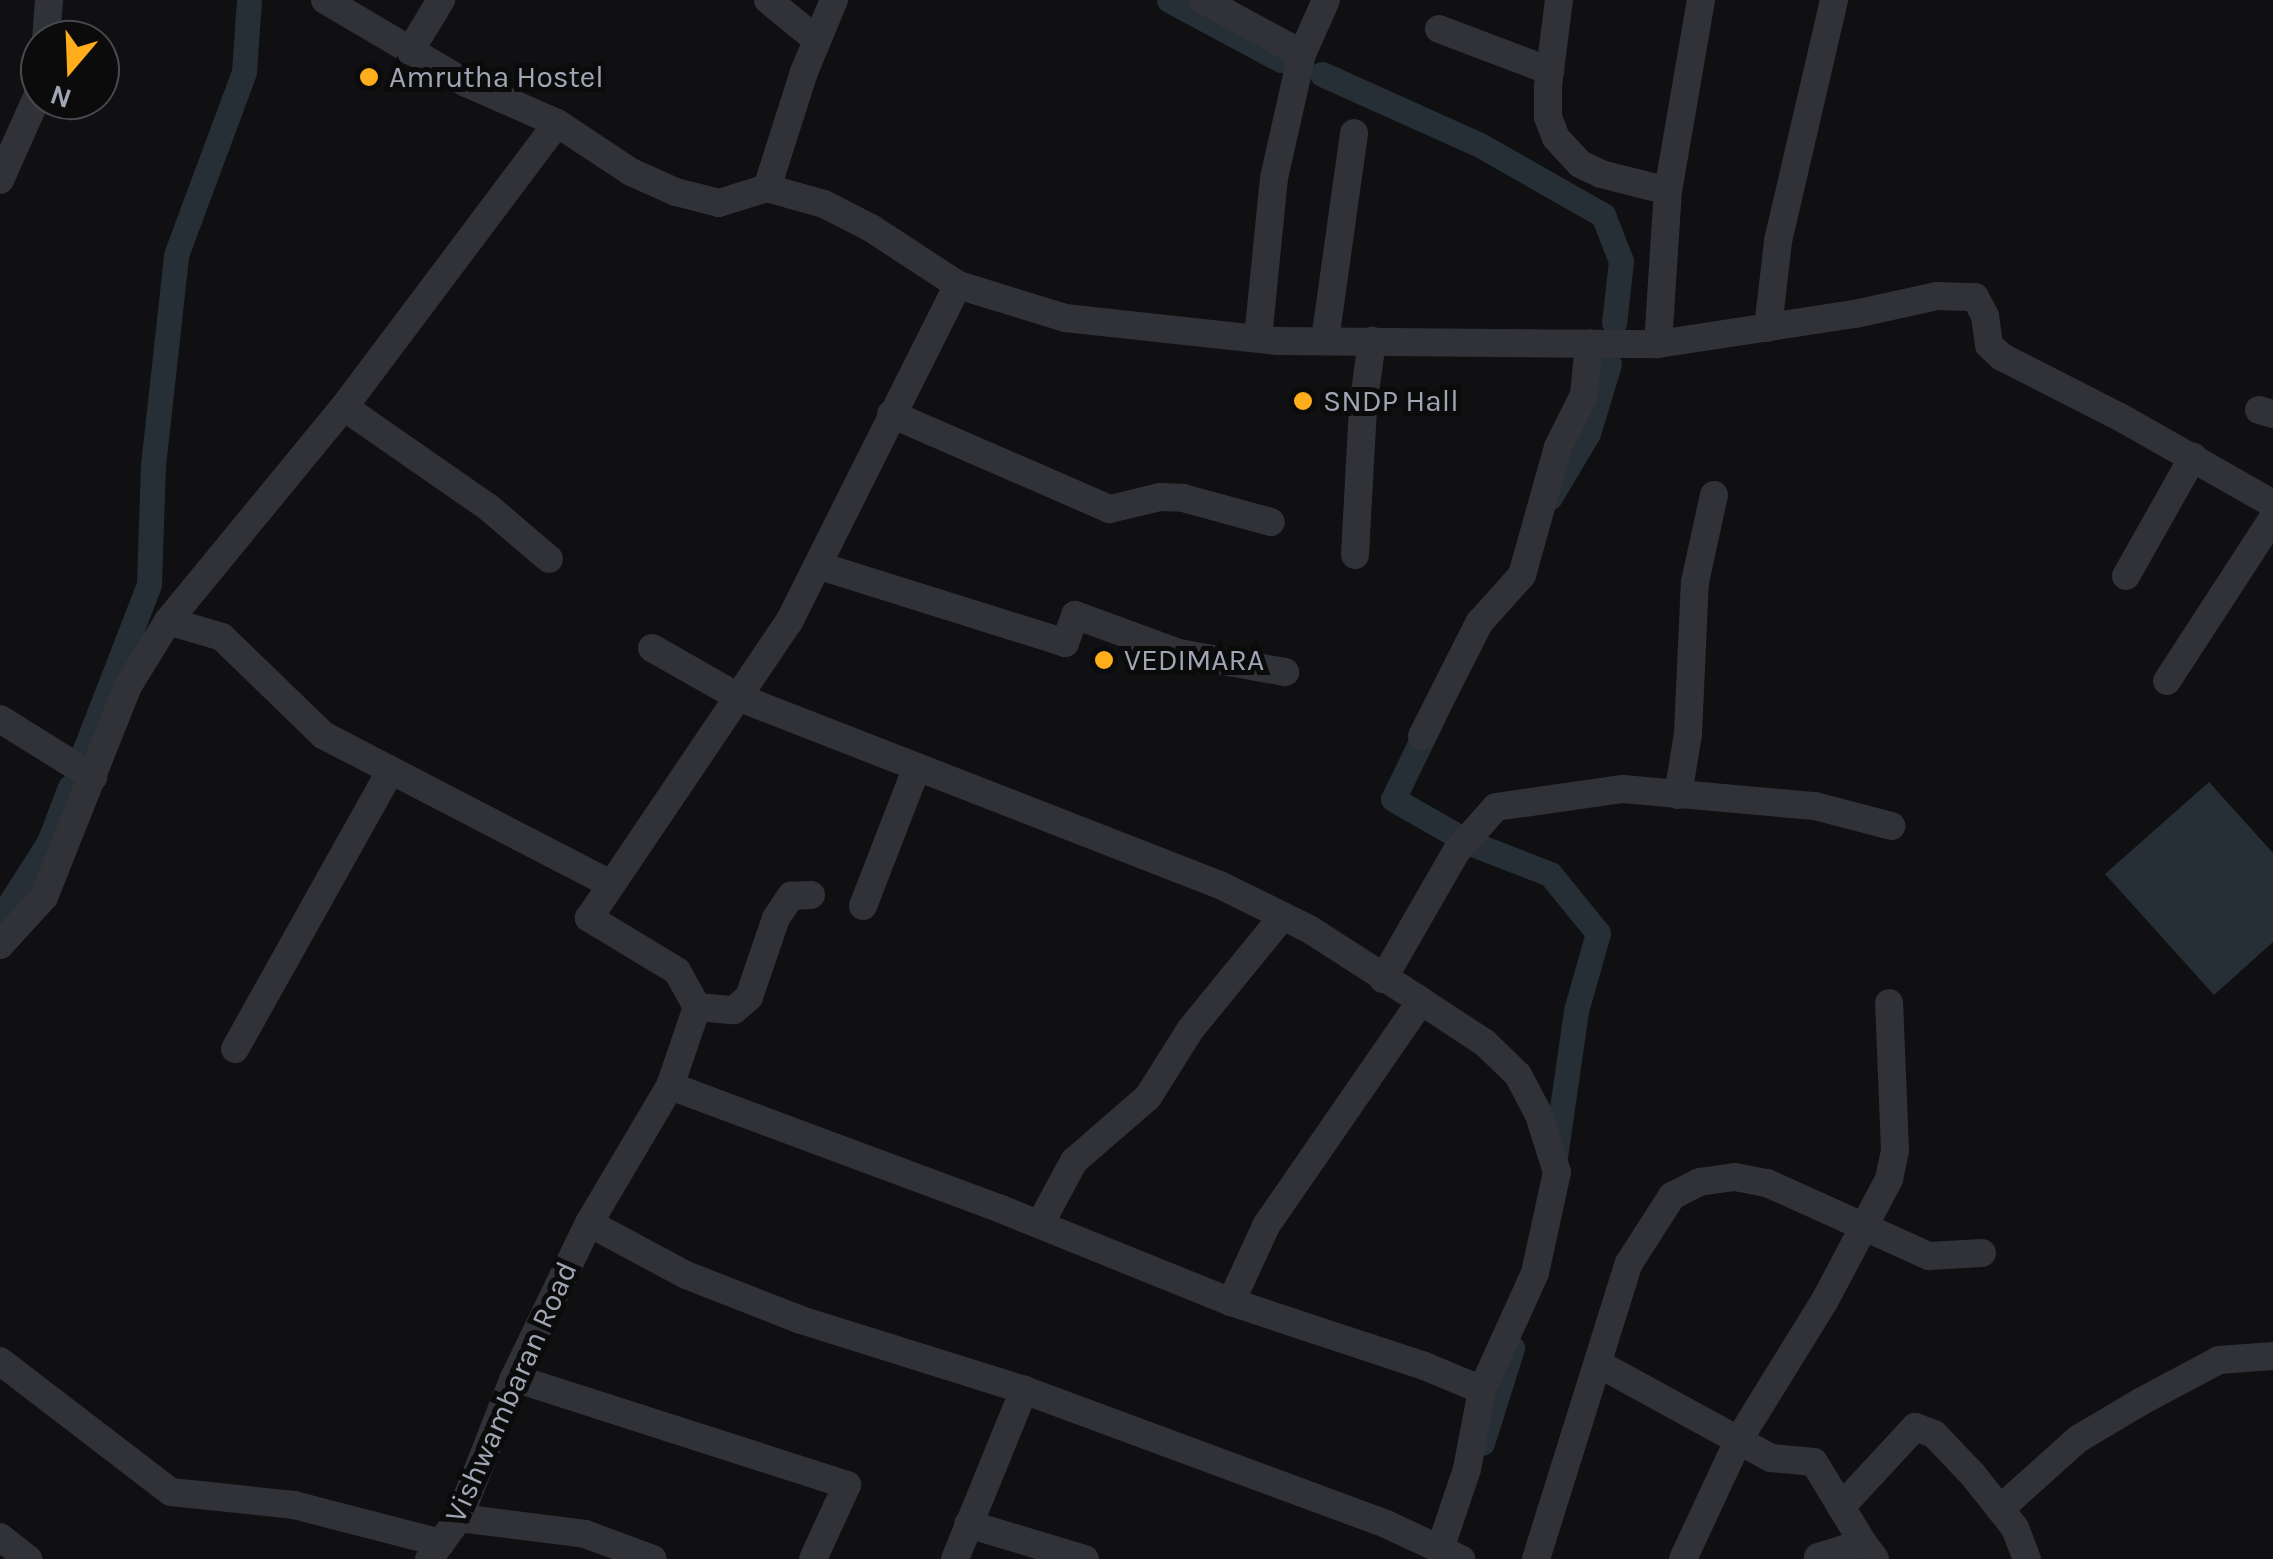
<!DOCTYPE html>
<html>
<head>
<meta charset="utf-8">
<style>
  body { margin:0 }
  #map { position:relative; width:2273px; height:1559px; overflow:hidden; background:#101012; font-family:Karla,sans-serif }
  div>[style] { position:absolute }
  .water>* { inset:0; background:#262f36 }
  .canal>* { height:25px; margin:-12.5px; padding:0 12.5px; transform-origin:12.5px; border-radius:12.5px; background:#262f36 }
  .minor>* { height:28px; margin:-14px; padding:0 14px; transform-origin:14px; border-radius:14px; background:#313237 }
  .dots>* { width:28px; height:28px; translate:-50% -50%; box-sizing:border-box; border:5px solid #0b0b0c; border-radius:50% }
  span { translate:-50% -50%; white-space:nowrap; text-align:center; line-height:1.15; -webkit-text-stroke:10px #0b0b0c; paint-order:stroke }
  .poi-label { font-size:30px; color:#a0a6b4 }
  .left { translate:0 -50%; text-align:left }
  .street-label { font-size:30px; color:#a0a6b4 }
  .north { position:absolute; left:20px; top:20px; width:100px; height:100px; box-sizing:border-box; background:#0b0b0c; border:2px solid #47494f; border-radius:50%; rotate:199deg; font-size:28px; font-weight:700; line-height:40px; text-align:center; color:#a0a6b4 }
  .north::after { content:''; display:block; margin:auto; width:35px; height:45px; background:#ffad1b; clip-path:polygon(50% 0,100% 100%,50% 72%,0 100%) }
</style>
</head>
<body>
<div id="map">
  <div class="water">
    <i style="clip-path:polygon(2209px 782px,2273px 853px,2273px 942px,2214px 995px,2105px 874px)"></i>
  </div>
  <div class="canal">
    <i style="left:1169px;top:0;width:127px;rotate:28.2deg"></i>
    <i style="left:1322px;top:74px;width:171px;rotate:24.2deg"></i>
    <i style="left:1478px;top:144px;width:144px;rotate:29.6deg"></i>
    <i style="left:1603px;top:215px;width:49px;rotate:68.6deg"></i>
    <i style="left:1621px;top:261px;width:62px;rotate:96.4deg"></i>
    <i style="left:1550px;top:497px;width:74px;rotate:-59.3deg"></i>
    <i style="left:1588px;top:433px;width:72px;rotate:-73.1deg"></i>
    <i style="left:1433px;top:717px;width:91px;rotate:116deg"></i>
    <i style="left:1393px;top:799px;width:89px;rotate:29.7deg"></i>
    <i style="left:1470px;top:843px;width:86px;rotate:21.2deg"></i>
    <i style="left:1550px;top:874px;width:76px;rotate:50.9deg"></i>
    <i style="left:1598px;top:933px;width:81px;rotate:105.8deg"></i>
    <i style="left:1576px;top:1011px;width:154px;rotate:98.2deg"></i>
    <i style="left:84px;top:752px;width:180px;rotate:-68.8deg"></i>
    <i style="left:149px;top:584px;width:119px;rotate:-88.1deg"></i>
    <i style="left:153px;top:465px;width:211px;rotate:-83.7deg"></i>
    <i style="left:176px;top:255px;width:195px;rotate:-69.6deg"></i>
    <i style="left:244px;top:72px;width:72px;rotate:-86deg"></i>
    <i style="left:0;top:919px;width:91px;rotate:-57.5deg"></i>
    <i style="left:49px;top:842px;width:59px;rotate:-69.1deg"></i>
    <i style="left:1482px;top:1443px;width:100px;rotate:-72.5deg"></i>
  </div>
  <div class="minor">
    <i style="left:325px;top:0;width:164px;rotate:30.5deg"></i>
    <i style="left:466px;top:83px;width:99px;rotate:23.7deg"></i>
    <i style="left:557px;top:123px;width:89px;rotate:33.5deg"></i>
    <i style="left:631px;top:172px;width:49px;rotate:24deg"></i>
    <i style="left:676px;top:192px;width:44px;rotate:14.3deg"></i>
    <i style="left:719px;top:203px;width:50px;rotate:-17.4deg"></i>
    <i style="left:767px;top:188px;width:59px;rotate:15.7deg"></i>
    <i style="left:824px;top:204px;width:53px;rotate:27.1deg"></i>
    <i style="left:871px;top:228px;width:104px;rotate:33.2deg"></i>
    <i style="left:768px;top:0;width:63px;rotate:39.2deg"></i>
    <i style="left:1203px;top:0;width:113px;rotate:28.6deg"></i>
    <i style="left:1559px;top:0;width:87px;rotate:97.3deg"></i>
    <i style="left:1548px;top:86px;width:31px;rotate:90deg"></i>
    <i style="left:1548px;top:117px;width:22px;rotate:69deg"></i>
    <i style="left:1556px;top:138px;width:35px;rotate:47deg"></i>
    <i style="left:1580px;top:164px;width:23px;rotate:25deg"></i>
    <i style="left:1601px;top:174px;width:69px;rotate:14.2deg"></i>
    <i style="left:1439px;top:29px;width:119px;rotate:20.7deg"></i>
    <i style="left:46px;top:40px;width:40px;rotate:-85.7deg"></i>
    <i style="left:410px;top:51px;width:60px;rotate:-58.7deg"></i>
    <i style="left:0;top:180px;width:98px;rotate:-66deg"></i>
    <i style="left:767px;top:188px;width:122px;rotate:-72.3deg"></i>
    <i style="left:804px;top:72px;width:78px;rotate:-67.4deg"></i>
    <i style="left:1768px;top:328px;width:88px;rotate:-83.4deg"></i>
    <i style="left:1778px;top:241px;width:247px;rotate:-76.9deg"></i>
    <i style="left:1258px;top:338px;width:161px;rotate:-84.3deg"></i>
    <i style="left:1274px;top:178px;width:127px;rotate:-77.3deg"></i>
    <i style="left:1302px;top:54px;width:59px;rotate:-66deg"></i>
    <i style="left:1325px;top:340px;width:209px;rotate:-82deg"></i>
    <i style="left:1658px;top:344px;width:153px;rotate:-86.3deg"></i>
    <i style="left:1668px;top:191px;width:194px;rotate:-80.2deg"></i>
    <i style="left:344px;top:407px;width:175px;rotate:34.8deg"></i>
    <i style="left:488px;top:507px;width:80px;rotate:40.4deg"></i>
    <i style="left:2259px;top:410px;width:15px;rotate:16deg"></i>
    <i style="left:891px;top:414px;width:239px;rotate:23.5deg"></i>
    <i style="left:1110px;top:509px;width:51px;rotate:-13.5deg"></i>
    <i style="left:1160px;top:497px;width:23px;rotate:2deg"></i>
    <i style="left:1183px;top:498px;width:91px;rotate:15.3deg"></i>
    <i style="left:1355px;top:555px;width:148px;rotate:-86.9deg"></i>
    <i style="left:1363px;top:407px;width:67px;rotate:-82.2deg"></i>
    <i style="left:820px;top:566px;width:257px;rotate:17.4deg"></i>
    <i style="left:1065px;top:643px;width:30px;rotate:-70deg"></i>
    <i style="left:1075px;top:615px;width:111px;rotate:20.1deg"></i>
    <i style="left:1179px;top:653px;width:108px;rotate:10.2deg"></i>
    <i style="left:2126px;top:576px;width:137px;rotate:-60.6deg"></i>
    <i style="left:168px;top:621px;width:277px;rotate:-50.6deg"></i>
    <i style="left:344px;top:407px;width:355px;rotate:-53.1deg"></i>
    <i style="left:652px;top:648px;width:101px;rotate:29.6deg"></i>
    <i style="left:740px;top:698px;width:515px;rotate:21.29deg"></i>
    <i style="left:1220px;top:885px;width:99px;rotate:26.3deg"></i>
    <i style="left:1309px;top:929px;width:133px;rotate:32.7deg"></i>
    <i style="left:1421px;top:1001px;width:273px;rotate:124.6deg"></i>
    <i style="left:1266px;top:1226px;width:84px;rotate:114.7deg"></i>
    <i style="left:1231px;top:1302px;width:248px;rotate:-158deg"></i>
    <i style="left:1001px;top:1209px;width:353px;rotate:-159.6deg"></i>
    <i style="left:2167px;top:681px;width:194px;rotate:-57deg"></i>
    <i style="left:0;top:719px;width:110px;rotate:31.9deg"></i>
    <i style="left:1422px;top:736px;width:127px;rotate:-63.2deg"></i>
    <i style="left:1479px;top:623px;width:64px;rotate:-48.1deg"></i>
    <i style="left:1522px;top:575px;width:133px;rotate:-74.3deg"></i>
    <i style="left:1558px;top:447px;width:58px;rotate:-63.4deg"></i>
    <i style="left:1584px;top:395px;width:52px;rotate:-84.5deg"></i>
    <i style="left:1678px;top:795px;width:62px;rotate:-80.7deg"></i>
    <i style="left:1688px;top:734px;width:152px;rotate:-87.4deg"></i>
    <i style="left:1695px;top:582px;width:89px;rotate:-77.7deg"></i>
    <i style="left:863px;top:906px;width:149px;rotate:-68.8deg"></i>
    <i style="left:0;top:945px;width:65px;rotate:-47.5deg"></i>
    <i style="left:44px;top:897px;width:227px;rotate:-68.3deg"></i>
    <i style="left:128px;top:686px;width:76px;rotate:-58.4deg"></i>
    <i style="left:168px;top:621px;width:56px;rotate:16.5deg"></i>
    <i style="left:222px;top:637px;width:141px;rotate:44.1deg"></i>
    <i style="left:323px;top:735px;width:322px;rotate:27.4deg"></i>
    <i style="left:1383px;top:979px;width:146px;rotate:-60.1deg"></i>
    <i style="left:1456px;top:852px;width:60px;rotate:-48.4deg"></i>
    <i style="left:1496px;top:807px;width:128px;rotate:-8.1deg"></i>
    <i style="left:1623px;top:789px;width:193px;rotate:5.1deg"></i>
    <i style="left:1815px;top:806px;width:79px;rotate:14.7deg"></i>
    <i style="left:1421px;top:1001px;width:77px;rotate:33.3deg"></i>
    <i style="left:1485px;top:1043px;width:46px;rotate:44.1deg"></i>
    <i style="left:1518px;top:1075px;width:45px;rotate:62.3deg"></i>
    <i style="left:1539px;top:1115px;width:60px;rotate:72.5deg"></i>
    <i style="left:1557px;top:1172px;width:103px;rotate:102.3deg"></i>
    <i style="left:1535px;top:1273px;width:128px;rotate:114.4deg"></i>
    <i style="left:1482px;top:1390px;width:80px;rotate:100.8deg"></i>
    <i style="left:1467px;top:1469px;width:84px;rotate:108.6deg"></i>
    <i style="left:697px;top:1007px;width:37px;rotate:5deg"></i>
    <i style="left:734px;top:1010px;width:20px;rotate:-41deg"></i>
    <i style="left:749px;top:997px;width:83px;rotate:-71.1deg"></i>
    <i style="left:776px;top:918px;width:27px;rotate:-56deg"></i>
    <i style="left:791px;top:896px;width:20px;rotate:-3deg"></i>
    <i style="left:235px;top:1049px;width:316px;rotate:-60.8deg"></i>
    <i style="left:589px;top:1223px;width:110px;rotate:28.2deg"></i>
    <i style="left:686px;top:1275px;width:123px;rotate:21.4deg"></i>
    <i style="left:801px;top:1320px;width:234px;rotate:17.4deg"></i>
    <i style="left:1024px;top:1390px;width:386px;rotate:20.3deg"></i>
    <i style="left:1386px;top:1524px;width:83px;rotate:25deg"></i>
    <i style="left:1040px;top:1224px;width:72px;rotate:-61.6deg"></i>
    <i style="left:1074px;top:1161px;width:98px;rotate:-40.9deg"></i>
    <i style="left:1148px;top:1097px;width:79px;rotate:-57.9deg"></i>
    <i style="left:1190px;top:1030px;width:147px;rotate:-50.8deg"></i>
    <i style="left:1231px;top:1302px;width:201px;rotate:18.3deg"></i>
    <i style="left:1422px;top:1365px;width:65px;rotate:22.6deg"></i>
    <i style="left:0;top:1361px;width:215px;rotate:37.5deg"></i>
    <i style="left:171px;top:1492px;width:124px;rotate:6deg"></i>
    <i style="left:294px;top:1505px;width:152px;rotate:14.5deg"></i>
    <i style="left:1599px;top:1364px;width:196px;rotate:28.7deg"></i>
    <i style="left:1771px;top:1458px;width:43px;rotate:5.3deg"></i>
    <i style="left:1814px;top:1462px;width:95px;rotate:58.8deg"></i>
    <i style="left:514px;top:1378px;width:350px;rotate:17.8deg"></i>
    <i style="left:847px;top:1485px;width:81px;rotate:114.7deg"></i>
    <i style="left:1841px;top:1507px;width:109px;rotate:-47.2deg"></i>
    <i style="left:1915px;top:1427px;width:20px;rotate:20deg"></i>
    <i style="left:1934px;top:1434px;width:57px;rotate:46.4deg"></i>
    <i style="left:1973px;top:1475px;width:68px;rotate:51.6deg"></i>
    <i style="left:2015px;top:1528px;width:33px;rotate:69deg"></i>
    <i style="left:2000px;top:1509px;width:105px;rotate:-41.9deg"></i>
    <i style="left:2078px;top:1439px;width:74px;rotate:-30.7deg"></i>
    <i style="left:2142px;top:1401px;width:87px;rotate:-28deg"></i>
    <i style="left:2219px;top:1360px;width:54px;rotate:-4.2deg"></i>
    <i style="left:459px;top:1518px;width:127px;rotate:7.2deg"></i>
    <i style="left:585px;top:1534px;width:72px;rotate:20.2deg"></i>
    <i style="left:968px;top:1524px;width:122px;rotate:16.7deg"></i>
    <i style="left:0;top:1537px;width:36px;rotate:38deg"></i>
    <i style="left:1818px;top:1557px;width:47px;rotate:-17.3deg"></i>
    <i style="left:1863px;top:1543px;width:20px;rotate:53deg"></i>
    <i style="left:429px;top:1559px;width:51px;rotate:-53.8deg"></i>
    <i style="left:459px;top:1518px;width:150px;rotate:-68.6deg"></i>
    <i style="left:514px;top:1378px;width:172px;rotate:-64.2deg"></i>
    <i style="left:589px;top:1223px;width:159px;rotate:-59.4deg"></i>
    <i style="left:670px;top:1086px;width:83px;rotate:-71.1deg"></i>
    <i style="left:697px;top:1007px;width:41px;rotate:-119.1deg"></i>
    <i style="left:677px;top:971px;width:103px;rotate:-148.9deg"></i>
    <i style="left:589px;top:918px;width:357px;rotate:-56deg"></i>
    <i style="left:789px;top:622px;width:377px;rotate:-63.4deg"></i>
    <i style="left:958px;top:285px;width:112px;rotate:17.1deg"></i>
    <i style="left:1065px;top:318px;width:214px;rotate:6.2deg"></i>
    <i style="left:1278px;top:341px;width:380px;rotate:0.5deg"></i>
    <i style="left:1658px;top:344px;width:199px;rotate:-8.7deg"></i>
    <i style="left:1855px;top:314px;width:84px;rotate:-12.4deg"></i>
    <i style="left:1937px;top:296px;width:38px;rotate:2deg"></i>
    <i style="left:1975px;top:297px;width:21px;rotate:62deg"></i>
    <i style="left:1985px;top:316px;width:29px;rotate:82deg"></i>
    <i style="left:1989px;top:345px;width:18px;rotate:43deg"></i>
    <i style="left:2002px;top:357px;width:132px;rotate:27deg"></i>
    <i style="left:2120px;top:417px;width:176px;rotate:29.6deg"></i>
    <i style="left:955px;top:1559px;width:183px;rotate:-67.8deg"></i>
    <i style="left:1536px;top:1559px;width:310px;rotate:-72.6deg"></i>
    <i style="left:1629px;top:1263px;width:80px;rotate:-57.3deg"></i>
    <i style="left:1672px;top:1196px;width:30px;rotate:-27deg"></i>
    <i style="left:1699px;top:1182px;width:36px;rotate:-8deg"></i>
    <i style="left:1735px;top:1177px;width:33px;rotate:11deg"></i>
    <i style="left:1767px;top:1183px;width:178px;rotate:24.3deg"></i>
    <i style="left:1929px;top:1256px;width:53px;rotate:-3.2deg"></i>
    <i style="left:1683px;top:1559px;width:130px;rotate:-65deg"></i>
    <i style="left:1738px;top:1441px;width:163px;rotate:-58.3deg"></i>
    <i style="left:1824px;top:1302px;width:139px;rotate:-62.1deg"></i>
    <i style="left:1889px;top:1179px;width:30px;rotate:-78deg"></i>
    <i style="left:1895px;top:1150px;width:147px;rotate:-92.3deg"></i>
  </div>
  <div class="dots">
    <i style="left:369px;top:77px;background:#ffad1b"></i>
    <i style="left:1303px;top:401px;background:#ffad1b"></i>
    <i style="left:1104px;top:660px;background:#ffad1b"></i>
  </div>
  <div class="poi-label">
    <span class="left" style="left:389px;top:77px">Amrutha Hostel</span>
    <span class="left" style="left:1323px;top:401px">SNDP Hall</span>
    <span class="left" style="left:1124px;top:660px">VEDIMARA</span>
  </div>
  <div class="street-label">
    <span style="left:511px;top:1392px;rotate:-66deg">Vishwambaran Road</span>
  </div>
  <div class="north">N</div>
</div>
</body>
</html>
